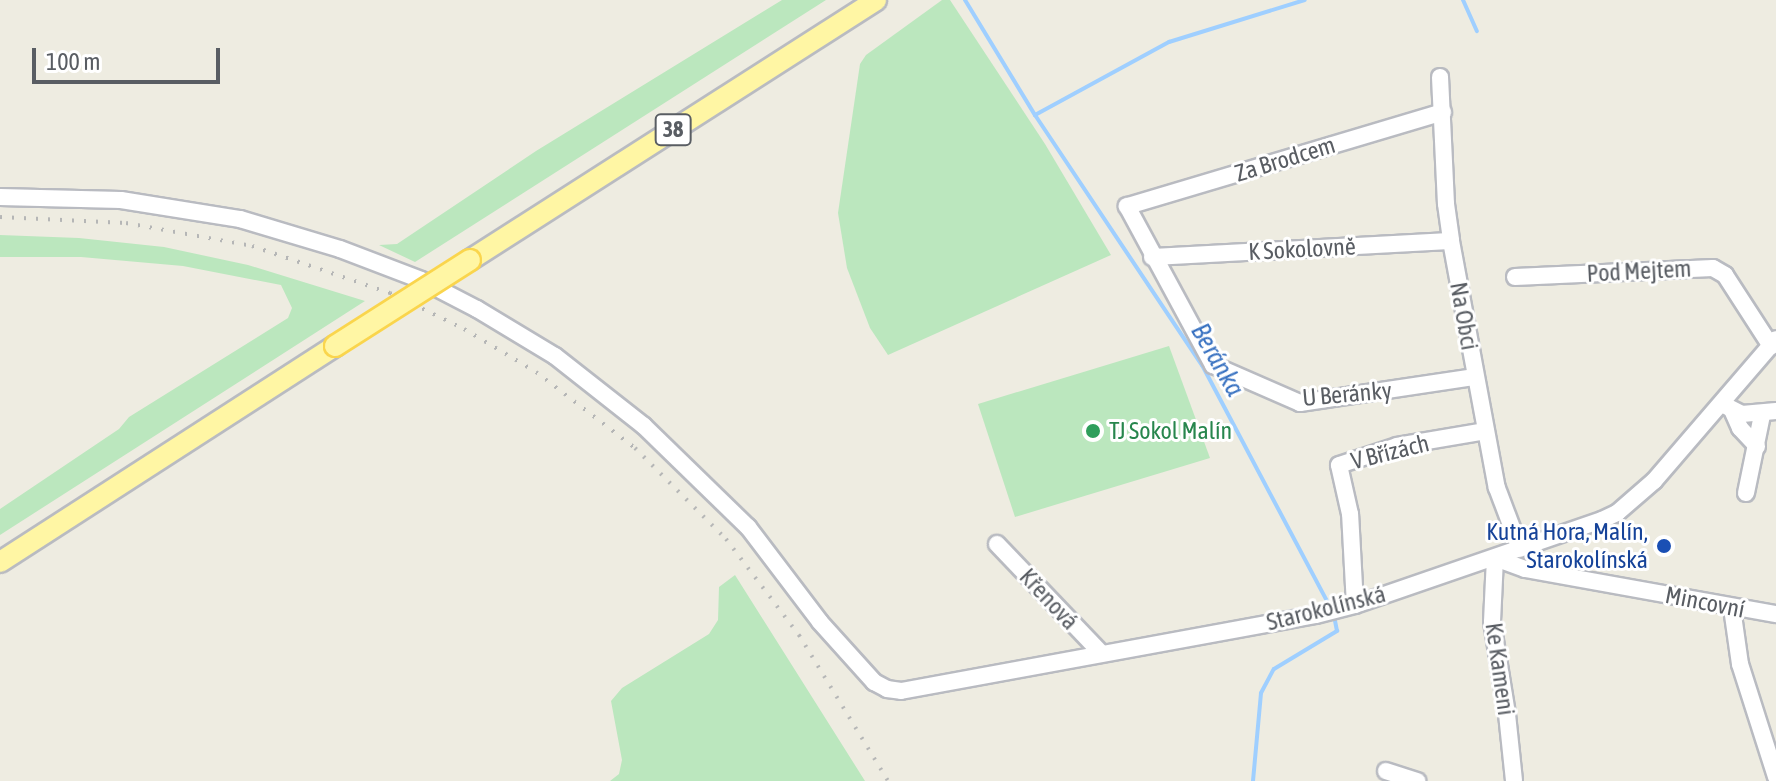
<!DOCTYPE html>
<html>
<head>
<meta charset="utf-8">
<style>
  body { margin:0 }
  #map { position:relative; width:1776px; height:781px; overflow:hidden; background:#eeece1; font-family:"Asap Condensed",sans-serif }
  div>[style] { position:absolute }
  .green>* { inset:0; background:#bbe7be }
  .stream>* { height:4px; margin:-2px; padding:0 2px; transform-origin:2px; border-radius:2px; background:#9fcfff }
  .roads { filter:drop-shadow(2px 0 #b9bbc1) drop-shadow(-2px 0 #b9bbc1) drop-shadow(0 2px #b9bbc1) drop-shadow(0 -2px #b9bbc1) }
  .minor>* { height:16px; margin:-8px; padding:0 8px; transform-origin:8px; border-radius:8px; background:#fff }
  .major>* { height:20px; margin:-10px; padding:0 10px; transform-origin:10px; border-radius:10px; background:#fff6a4 }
  .rail>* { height:4px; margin-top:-2px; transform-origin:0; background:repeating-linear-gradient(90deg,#b5b6b6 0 2px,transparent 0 12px) }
  .bridges { filter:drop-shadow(2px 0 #fad54d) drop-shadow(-2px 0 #fad54d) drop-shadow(0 2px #fad54d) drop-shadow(0 -2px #fad54d) }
  .major-bridge>* { height:20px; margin:-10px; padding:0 10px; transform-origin:10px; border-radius:10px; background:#fff6a4 }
  .dots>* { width:22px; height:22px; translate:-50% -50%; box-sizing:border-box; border:4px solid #fff; border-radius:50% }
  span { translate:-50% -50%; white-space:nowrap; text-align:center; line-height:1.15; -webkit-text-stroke:6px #fff; paint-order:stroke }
  .shield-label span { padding:2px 6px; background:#fff; border:2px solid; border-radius:6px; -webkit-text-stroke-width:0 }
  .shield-label { font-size:22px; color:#595d63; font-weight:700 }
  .street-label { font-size:24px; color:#595d63 }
  .leisure-label { font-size:24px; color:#27864d }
  .left { translate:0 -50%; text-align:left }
  .transit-label { font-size:24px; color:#164399 }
  .right { translate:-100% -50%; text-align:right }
  .water-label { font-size:26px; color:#3972c1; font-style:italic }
  .scale { position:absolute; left:32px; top:48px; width:188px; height:36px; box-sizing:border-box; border:4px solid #595d63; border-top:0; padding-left:10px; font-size:24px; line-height:28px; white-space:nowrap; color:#595d63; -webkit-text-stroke:6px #fff; paint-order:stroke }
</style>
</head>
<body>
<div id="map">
  <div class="green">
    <i style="clip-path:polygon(782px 0,826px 0,415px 262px,379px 245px,397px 244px,536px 151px)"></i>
    <i style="clip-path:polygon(942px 0,950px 0,1045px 144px,1111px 255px,888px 355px,870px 328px,847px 268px,838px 213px,860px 64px,866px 55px)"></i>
    <i style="clip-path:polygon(0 235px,79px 238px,164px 247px,248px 265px,365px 301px,0 535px,0 509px,119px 429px,129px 417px,288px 318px,292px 308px,281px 285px,183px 266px,81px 257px,0 257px)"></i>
    <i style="clip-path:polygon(1169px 346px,1210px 458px,1015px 517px,978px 404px)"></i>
    <i style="clip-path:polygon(735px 575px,865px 781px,610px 781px,619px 774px,622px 760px,611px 701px,622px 688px,709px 634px,718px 620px,719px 587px)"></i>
  </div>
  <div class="stream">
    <i style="left:965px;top:0;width:135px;rotate:58.7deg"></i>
    <i style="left:1035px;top:115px;width:301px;rotate:56.3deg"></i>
    <i style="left:1202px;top:365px;width:274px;rotate:62.1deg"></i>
    <i style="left:1463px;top:0;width:34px;rotate:66deg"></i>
    <i style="left:1035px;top:115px;width:153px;rotate:-28.6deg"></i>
    <i style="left:1169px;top:42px;width:142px;rotate:-17.2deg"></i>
    <i style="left:1253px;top:781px;width:88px;rotate:-84.8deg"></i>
    <i style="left:1261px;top:693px;width:27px;rotate:-62deg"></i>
    <i style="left:1274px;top:669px;width:74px;rotate:-31.1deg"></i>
    <i style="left:1337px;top:631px;width:16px;rotate:-101deg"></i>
  </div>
  <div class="roads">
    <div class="minor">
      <i style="left:1440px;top:77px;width:127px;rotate:87.3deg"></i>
      <i style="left:1446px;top:204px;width:37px;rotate:82deg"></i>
      <i style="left:1451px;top:241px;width:251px;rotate:79.5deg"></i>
      <i style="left:1497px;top:488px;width:65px;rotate:69.3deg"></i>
      <i style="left:1443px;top:112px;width:330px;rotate:163.4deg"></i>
      <i style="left:1127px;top:206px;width:181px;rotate:61.6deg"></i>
      <i style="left:1213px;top:365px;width:95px;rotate:23.6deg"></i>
      <i style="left:1300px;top:403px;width:177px;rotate:-8.5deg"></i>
      <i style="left:0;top:197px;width:121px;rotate:1.4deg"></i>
      <i style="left:121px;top:200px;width:121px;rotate:9.1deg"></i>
      <i style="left:240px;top:219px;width:104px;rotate:16.7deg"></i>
      <i style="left:340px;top:249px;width:87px;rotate:20.9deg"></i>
      <i style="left:421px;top:280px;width:63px;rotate:27.4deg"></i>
      <i style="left:477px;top:309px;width:91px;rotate:31.1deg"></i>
      <i style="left:555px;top:356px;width:113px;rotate:38.2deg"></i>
      <i style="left:644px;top:426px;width:145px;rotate:44.2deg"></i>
      <i style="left:748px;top:527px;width:119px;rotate:52.8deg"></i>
      <i style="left:820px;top:622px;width:81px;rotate:48deg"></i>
      <i style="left:874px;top:682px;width:15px;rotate:28deg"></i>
      <i style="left:887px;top:689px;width:14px;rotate:8deg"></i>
      <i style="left:901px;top:691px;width:422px;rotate:-10.4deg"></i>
      <i style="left:1316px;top:615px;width:40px;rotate:-14.4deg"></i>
      <i style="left:1355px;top:605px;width:261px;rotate:-19deg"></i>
      <i style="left:1602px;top:520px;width:17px;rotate:-25deg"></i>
      <i style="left:1617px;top:513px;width:49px;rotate:-40.9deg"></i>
      <i style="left:1654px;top:481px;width:187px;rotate:-49.3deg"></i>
      <i style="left:1152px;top:257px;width:299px;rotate:-3.1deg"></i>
      <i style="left:1515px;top:277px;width:198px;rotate:-2.6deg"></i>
      <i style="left:1713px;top:268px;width:14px;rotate:30deg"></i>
      <i style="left:1725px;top:275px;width:85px;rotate:57.1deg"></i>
      <i style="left:1722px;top:404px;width:22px;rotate:27deg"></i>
      <i style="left:1742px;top:414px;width:34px;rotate:-5deg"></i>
      <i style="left:1732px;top:410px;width:20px;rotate:66deg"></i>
      <i style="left:1740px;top:428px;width:25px;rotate:47deg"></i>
      <i style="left:1746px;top:493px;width:80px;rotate:-78.4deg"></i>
      <i style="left:997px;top:544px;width:151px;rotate:46.3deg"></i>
      <i style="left:1495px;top:558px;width:32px;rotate:20deg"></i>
      <i style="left:1525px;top:569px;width:255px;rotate:10.2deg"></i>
      <i style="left:1495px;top:558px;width:64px;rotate:92.7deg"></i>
      <i style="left:1492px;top:622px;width:93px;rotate:80.7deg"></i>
      <i style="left:1507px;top:714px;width:67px;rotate:84deg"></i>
      <i style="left:1355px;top:605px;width:91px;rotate:-93.1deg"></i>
      <i style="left:1350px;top:514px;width:50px;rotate:-102.7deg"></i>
      <i style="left:1339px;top:465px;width:61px;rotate:-18.1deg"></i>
      <i style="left:1397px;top:446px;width:90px;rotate:-9.6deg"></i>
      <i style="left:1732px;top:608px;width:57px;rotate:81.9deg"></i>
      <i style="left:1740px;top:664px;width:119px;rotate:72.3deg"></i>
      <i style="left:1386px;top:771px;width:33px;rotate:18deg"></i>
    </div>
    <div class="major">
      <i style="left:470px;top:260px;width:482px;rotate:-32.6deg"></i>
      <i style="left:0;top:562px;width:399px;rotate:-32.8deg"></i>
    </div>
  </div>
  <div class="rail">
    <i style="left:0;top:217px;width:126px;rotate:2.7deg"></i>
    <i style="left:126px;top:223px;width:128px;rotate:10.3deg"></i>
    <i style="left:252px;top:246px;width:146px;rotate:18.8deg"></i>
    <i style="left:390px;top:293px;width:82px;rotate:25.9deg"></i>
    <i style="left:464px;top:329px;width:84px;rotate:30.8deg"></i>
    <i style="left:536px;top:372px;width:125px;rotate:37.5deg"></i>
    <i style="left:635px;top:448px;width:129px;rotate:45deg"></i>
    <i style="left:726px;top:539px;width:121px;rotate:52.8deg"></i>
    <i style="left:799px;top:635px;width:171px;rotate:58.6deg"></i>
  </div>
  <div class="bridges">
    <div class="major-bridge">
      <i style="left:335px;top:346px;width:160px;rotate:-32.5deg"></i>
    </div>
  </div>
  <div class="dots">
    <i style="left:1093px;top:431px;background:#2e9e5b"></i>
    <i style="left:1664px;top:546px;background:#1a4fb4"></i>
  </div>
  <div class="shield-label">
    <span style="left:673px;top:130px">38</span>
  </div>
  <div class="street-label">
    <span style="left:1285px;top:159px;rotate:-17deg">Za Brodcem</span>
    <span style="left:1302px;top:249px;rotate:-3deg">K Sokolovně</span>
    <span style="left:1639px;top:271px;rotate:-3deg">Pod Mejtem</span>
    <span style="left:1464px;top:316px;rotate:80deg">Na Obci</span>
    <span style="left:1347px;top:394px;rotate:-5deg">U Beránky</span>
    <span style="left:1390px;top:452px;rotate:-14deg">V Břízách</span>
    <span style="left:1049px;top:599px;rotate:47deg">Křenová</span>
    <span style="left:1705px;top:602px;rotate:11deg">Mincovní</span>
    <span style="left:1326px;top:608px;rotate:-14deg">Starokolínská</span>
    <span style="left:1500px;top:669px;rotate:82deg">Ke Kameni</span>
  </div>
  <div class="leisure-label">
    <span class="left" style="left:1109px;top:431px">TJ Sokol Malín</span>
  </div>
  <div class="transit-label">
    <span class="right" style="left:1648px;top:546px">Kutná Hora, Malín,<br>Starokolínská</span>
  </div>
  <div class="water-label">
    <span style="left:1217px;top:360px;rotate:60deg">Beránka</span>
  </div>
  <div class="scale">100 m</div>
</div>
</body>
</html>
